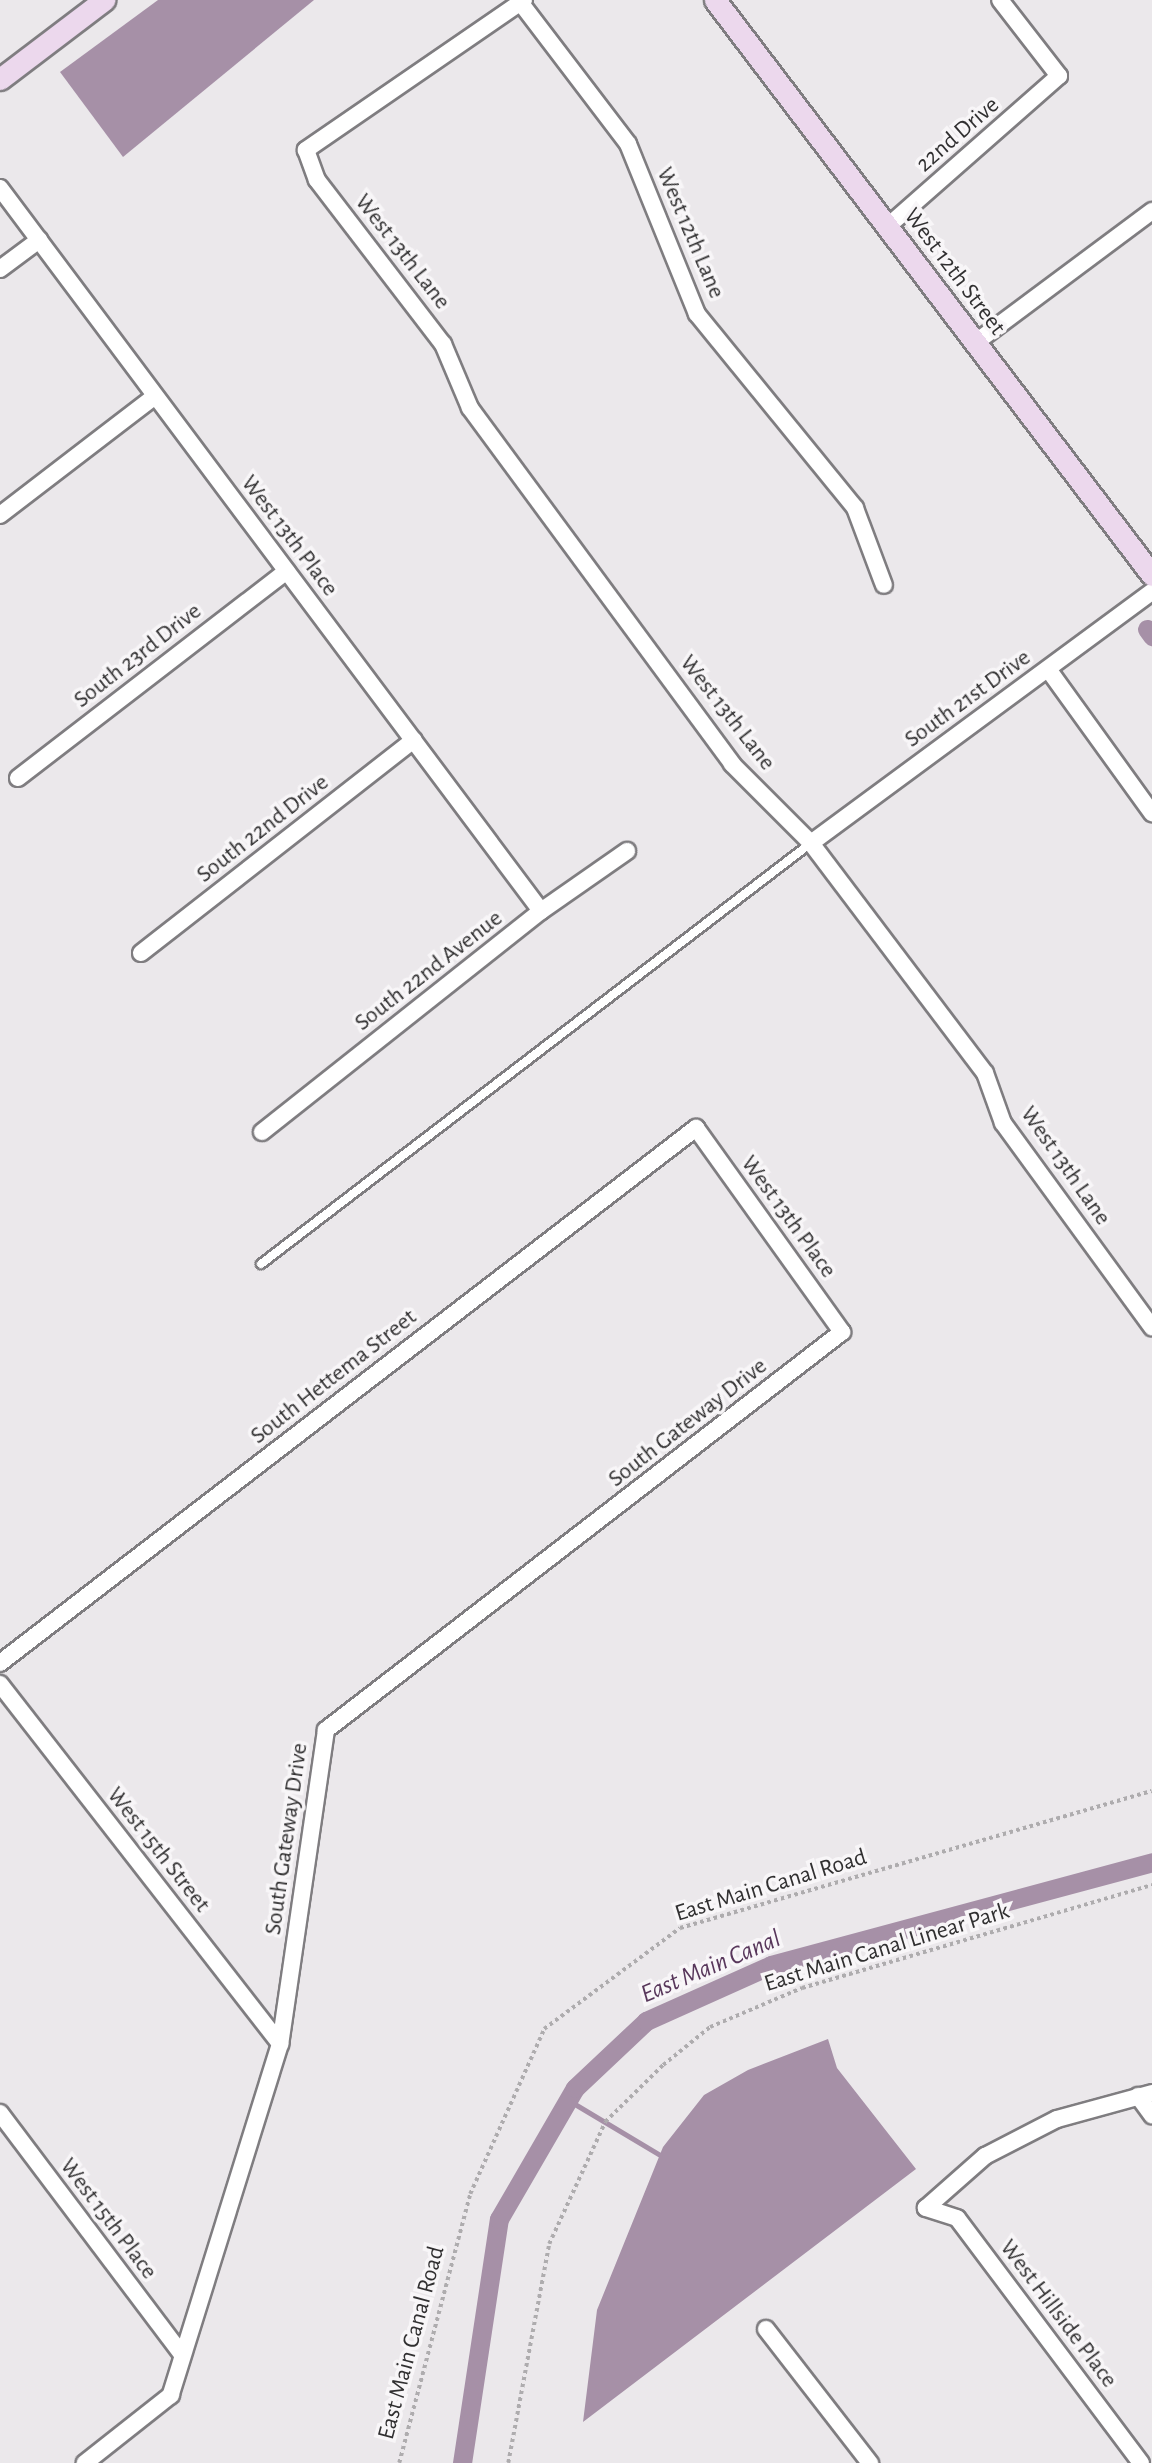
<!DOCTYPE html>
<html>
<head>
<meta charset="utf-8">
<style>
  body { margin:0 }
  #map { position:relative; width:1152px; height:2463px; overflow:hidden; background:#ebe8eb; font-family:"Alegreya Sans",sans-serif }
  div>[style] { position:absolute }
  .water>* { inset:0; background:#a690a7 }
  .stream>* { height:5px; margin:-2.5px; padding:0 2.5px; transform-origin:2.5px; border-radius:2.5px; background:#a690a7 }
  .canal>* { height:19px; margin:-9.5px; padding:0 9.5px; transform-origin:9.5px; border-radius:9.5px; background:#a690a7 }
  .path>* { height:3.5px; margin-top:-1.75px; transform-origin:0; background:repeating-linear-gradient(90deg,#aeacae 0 3.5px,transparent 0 7px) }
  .roads { filter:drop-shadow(2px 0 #7f7d80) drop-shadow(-2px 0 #7f7d80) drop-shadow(0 2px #7f7d80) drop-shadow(0 -2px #7f7d80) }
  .lane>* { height:8px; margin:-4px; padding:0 4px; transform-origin:4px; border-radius:4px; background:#fff }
  .street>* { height:16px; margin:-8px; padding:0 8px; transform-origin:8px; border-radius:8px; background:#fff }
  .secondary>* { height:21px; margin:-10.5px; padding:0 10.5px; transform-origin:10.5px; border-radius:10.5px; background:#ecd8ed }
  span { translate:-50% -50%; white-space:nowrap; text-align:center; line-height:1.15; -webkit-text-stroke:7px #f8f6f8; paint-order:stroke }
  .street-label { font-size:24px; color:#313031 }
  .water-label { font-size:26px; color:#58375b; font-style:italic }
</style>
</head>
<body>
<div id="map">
  <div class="water">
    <i style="clip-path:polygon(158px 0,314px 0,123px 157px,60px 72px)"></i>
    <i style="clip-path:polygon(828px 2039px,837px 2068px,916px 2169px,583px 2422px,597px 2310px,663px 2147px,704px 2095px,748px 2070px)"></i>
  </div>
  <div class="stream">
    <i style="left:568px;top:2100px;width:107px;rotate:30.9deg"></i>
  </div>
  <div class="canal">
    <i style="left:1147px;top:629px;width:9px;rotate:54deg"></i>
    <i style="left:462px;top:2463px;width:247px;rotate:-81.4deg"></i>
    <i style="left:499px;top:2219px;width:151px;rotate:-59.9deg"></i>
    <i style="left:575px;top:2088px;width:98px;rotate:-43.3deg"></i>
    <i style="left:646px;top:2021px;width:137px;rotate:-24.1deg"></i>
    <i style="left:771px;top:1965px;width:395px;rotate:-15.1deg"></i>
  </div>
  <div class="path">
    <i style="left:399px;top:2463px;width:278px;rotate:-75.2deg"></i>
    <i style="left:470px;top:2194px;width:181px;rotate:-65.8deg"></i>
    <i style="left:544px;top:2029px;width:169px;rotate:-36.6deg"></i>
    <i style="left:680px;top:1928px;width:491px;rotate:-16.2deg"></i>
    <i style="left:508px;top:2463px;width:223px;rotate:-79.4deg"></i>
    <i style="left:549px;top:2244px;width:134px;rotate:-65.3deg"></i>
    <i style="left:605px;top:2122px;width:81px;rotate:-44.5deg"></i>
    <i style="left:663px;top:2065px;width:60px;rotate:-39deg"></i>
    <i style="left:710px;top:2027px;width:100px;rotate:-23deg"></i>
    <i style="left:802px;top:1988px;width:365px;rotate:-16.4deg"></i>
  </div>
  <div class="roads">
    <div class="lane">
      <i style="left:261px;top:1264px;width:693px;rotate:-37.43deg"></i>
    </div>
    <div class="street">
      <i style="left:524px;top:0;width:265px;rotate:145.5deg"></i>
      <i style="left:306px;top:150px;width:32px;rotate:70deg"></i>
      <i style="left:317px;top:180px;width:207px;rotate:52.5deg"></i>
      <i style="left:443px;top:344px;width:69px;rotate:67.1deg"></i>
      <i style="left:470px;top:408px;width:442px;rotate:53.6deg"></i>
      <i style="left:732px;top:764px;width:112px;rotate:45deg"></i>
      <i style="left:811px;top:843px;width:288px;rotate:52.9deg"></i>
      <i style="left:985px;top:1073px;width:53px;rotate:70.2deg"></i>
      <i style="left:1003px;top:1123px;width:253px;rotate:53.9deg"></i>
      <i style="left:520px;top:2px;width:178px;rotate:52.7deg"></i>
      <i style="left:628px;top:144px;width:183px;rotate:67.9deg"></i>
      <i style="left:697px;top:314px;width:250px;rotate:50.8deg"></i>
      <i style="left:855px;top:508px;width:82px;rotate:69.4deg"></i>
      <i style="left:0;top:188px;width:903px;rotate:53.19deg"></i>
      <i style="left:887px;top:227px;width:229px;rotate:-41.3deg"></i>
      <i style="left:1059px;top:76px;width:96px;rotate:-127.8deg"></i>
      <i style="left:0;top:269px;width:49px;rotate:-36.6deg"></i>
      <i style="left:975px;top:343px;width:221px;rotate:-36.7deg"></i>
      <i style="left:0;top:515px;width:195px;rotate:-37.5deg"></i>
      <i style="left:1048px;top:669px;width:178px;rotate:54.2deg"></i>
      <i style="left:18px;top:778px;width:339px;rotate:-37.6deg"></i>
      <i style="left:811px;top:843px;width:423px;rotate:-36.4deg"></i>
      <i style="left:141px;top:953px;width:346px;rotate:-38deg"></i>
      <i style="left:262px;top:1132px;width:356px;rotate:-38.4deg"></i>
      <i style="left:541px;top:911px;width:105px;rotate:-34.9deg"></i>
      <i style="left:0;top:1663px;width:878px;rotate:-37.55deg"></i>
      <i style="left:696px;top:1128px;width:251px;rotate:54.4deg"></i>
      <i style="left:842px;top:1332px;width:652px;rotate:142.36deg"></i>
      <i style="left:326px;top:1730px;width:317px;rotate:98.3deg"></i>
      <i style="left:280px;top:2044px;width:368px;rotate:107.3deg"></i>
      <i style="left:171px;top:2395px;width:110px;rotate:141.7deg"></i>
      <i style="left:0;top:1684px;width:456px;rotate:52.1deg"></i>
      <i style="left:1138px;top:2096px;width:24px;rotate:54deg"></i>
      <i style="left:0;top:2113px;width:301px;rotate:53deg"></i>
      <i style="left:766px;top:2329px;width:170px;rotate:52.2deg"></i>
      <i style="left:1141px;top:2463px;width:306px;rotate:-126.9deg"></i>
      <i style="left:957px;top:2218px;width:33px;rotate:-162deg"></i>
      <i style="left:926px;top:2208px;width:79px;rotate:-41.4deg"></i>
      <i style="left:985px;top:2156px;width:81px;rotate:-27.2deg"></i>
      <i style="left:1057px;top:2119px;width:98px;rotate:-15.3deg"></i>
    </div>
    <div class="secondary">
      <i style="left:715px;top:0;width:722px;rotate:52.77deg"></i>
      <i style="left:0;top:79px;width:131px;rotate:-37.2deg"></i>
    </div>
  </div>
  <div class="street-label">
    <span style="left:958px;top:135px;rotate:-41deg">22nd Drive</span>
    <span style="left:690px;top:233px;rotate:67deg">West 12th Lane</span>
    <span style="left:402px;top:252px;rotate:52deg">West 13th Lane</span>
    <span style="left:954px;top:272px;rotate:53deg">West 12th Street</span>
    <span style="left:289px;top:536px;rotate:53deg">West 13th Place</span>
    <span style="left:138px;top:656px;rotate:-38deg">South 23rd Drive</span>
    <span style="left:968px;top:699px;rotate:-36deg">South 21st Drive</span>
    <span style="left:727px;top:713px;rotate:52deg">West 13th Lane</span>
    <span style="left:263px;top:829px;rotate:-38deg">South 22nd Drive</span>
    <span style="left:429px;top:971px;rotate:-38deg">South 22nd Avenue</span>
    <span style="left:1065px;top:1166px;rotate:55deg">West 13th Lane</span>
    <span style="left:788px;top:1217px;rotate:54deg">West 13th Place</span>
    <span style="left:334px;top:1377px;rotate:-38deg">South Hettema Street</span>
    <span style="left:688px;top:1423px;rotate:-38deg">South Gateway Drive</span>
    <span style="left:287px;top:1839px;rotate:-82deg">South Gateway Drive</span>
    <span style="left:158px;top:1850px;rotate:52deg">West 15th Street</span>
    <span style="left:771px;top:1886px;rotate:-17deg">East Main Canal Road</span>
    <span style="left:887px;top:1948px;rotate:-17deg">East Main Canal Linear Park</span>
    <span style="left:108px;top:2219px;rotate:53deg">West 15th Place</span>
    <span style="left:1058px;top:2314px;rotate:53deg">West Hillside Place</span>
    <span style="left:412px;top:2343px;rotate:-75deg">East Main Canal Road</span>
  </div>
  <div class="water-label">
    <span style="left:711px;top:1967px;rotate:-23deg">East Main Canal</span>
  </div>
</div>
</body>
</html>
